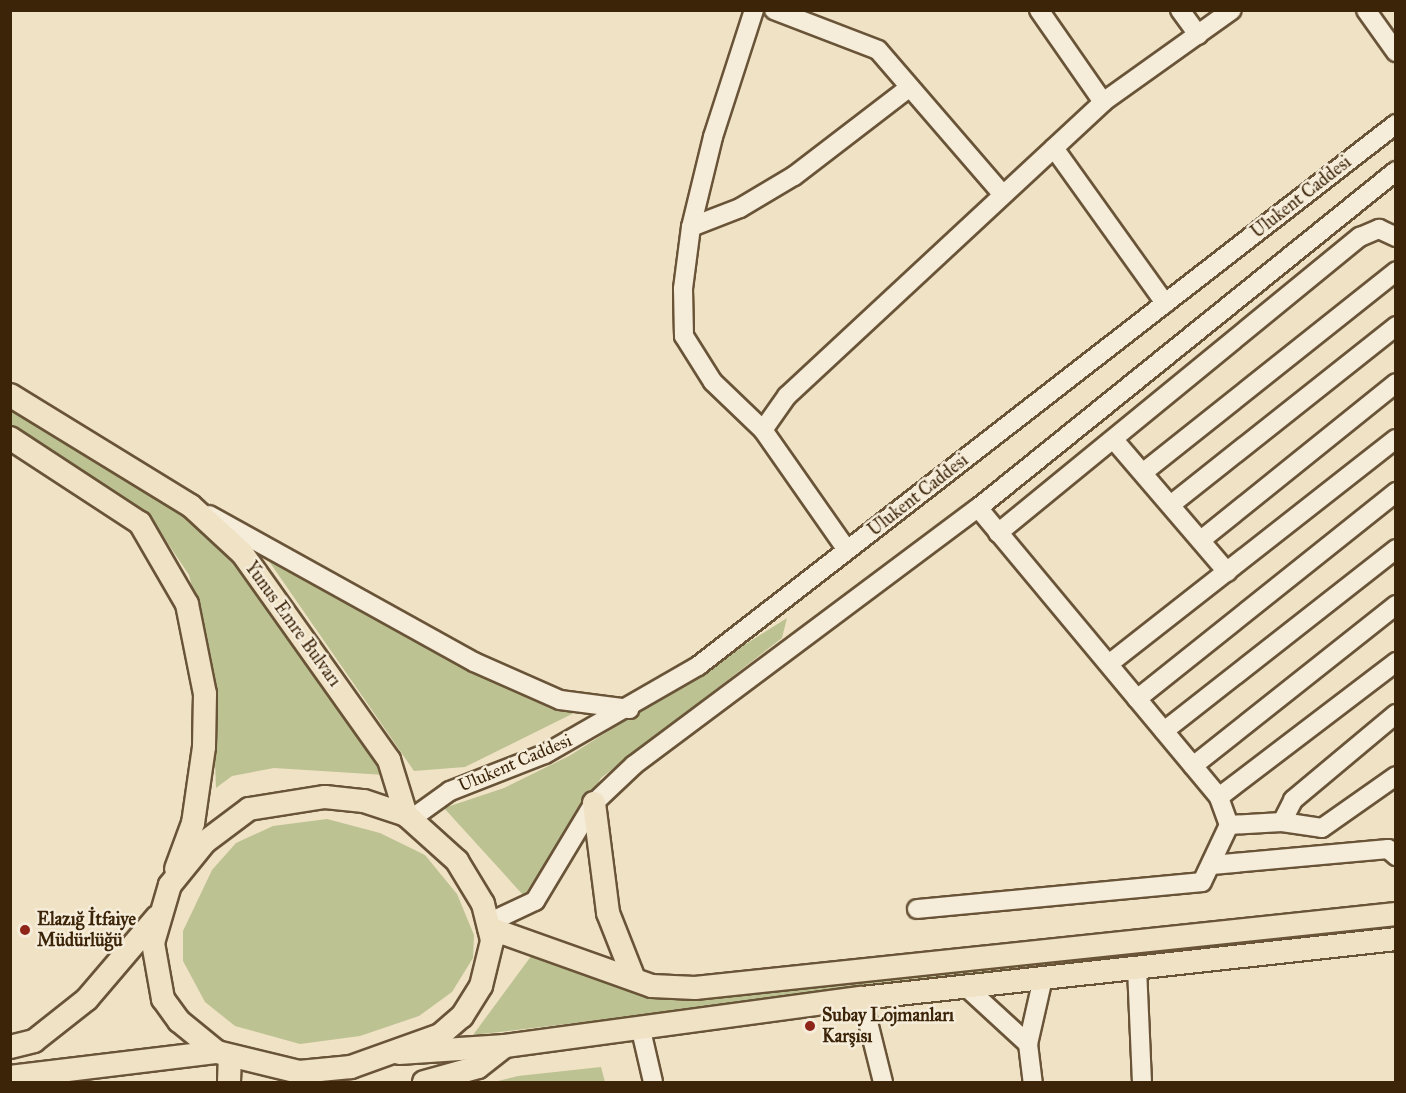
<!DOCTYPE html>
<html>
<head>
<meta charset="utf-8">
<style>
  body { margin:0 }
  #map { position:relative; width:1406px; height:1093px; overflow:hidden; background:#f0e2c5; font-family:"IM FELL Great Primer",serif }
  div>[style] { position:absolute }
  .green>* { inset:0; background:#bdc292 }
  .roads { filter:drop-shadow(2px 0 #695438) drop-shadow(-2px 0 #695438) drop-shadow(0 2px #695438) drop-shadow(0 -2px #695438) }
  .minor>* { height:18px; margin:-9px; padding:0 9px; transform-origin:9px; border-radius:9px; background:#f5ecd9 }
  .major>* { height:22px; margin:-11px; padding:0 11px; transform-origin:11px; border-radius:11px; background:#f0e2c5 }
  .dots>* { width:16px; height:16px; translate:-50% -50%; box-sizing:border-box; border:3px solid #f5ecd9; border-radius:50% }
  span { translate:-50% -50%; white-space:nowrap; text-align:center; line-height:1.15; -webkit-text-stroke:5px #f5ecd9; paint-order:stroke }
  .street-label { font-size:18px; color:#3c2409 }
  .poi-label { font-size:18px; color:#3c2409; font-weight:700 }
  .left { translate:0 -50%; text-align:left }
  .frame { position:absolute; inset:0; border:12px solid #3c2409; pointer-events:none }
</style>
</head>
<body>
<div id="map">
  <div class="green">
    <i style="clip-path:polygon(10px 405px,181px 509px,218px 542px,267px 599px,385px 775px,274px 768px,232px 776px,216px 788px,211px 657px,189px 575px,159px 530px,129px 501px,11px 426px)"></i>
    <i style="clip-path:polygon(264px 554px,580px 710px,465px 767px,414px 771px)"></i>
    <i style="clip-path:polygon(787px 618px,782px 638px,601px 778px,524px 896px,444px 808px,504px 788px,569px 756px)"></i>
    <i style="clip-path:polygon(327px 819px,380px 833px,425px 855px,457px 894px,474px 935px,473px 958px,452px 992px,419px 1016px,360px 1036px,300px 1044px,235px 1026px,205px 1002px,183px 961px,183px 931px,212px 870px,236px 843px,273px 826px)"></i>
    <i style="clip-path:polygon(1261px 936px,1264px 942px,473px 1035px,537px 948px,630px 988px)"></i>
    <i style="clip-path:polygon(601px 1067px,605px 1082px,494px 1082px,518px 1076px)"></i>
  </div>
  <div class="roads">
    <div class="minor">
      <i style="left:754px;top:10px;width:133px;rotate:107.9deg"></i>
      <i style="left:713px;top:137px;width:93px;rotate:103.7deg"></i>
      <i style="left:691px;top:227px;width:63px;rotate:97.4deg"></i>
      <i style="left:683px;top:289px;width:47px;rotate:88.8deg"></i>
      <i style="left:684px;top:336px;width:54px;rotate:57.8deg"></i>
      <i style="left:713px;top:382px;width:69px;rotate:43.8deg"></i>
      <i style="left:774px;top:10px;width:111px;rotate:21deg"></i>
      <i style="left:878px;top:50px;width:191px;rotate:49.2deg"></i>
      <i style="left:1039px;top:10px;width:112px;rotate:55.2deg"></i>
      <i style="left:1180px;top:10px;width:31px;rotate:54deg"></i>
      <i style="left:1366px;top:10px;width:52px;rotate:54.5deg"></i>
      <i style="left:1054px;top:148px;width:191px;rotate:54.4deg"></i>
      <i style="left:691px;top:227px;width:53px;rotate:-21.2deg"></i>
      <i style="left:740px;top:208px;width:63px;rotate:-30.7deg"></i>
      <i style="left:794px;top:176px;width:146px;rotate:-37.5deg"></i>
      <i style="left:1114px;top:440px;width:174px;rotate:49.4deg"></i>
      <i style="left:1145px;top:471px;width:321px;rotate:-38.5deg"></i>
      <i style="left:1173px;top:503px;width:285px;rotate:-38.4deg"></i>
      <i style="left:209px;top:515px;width:303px;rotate:29deg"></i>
      <i style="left:474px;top:662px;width:94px;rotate:23.8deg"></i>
      <i style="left:560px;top:700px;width:70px;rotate:7.4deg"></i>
      <i style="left:998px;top:533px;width:468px;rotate:-39.3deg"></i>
      <i style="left:1360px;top:237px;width:21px;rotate:-23deg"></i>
      <i style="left:1379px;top:229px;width:19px;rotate:25deg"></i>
      <i style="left:1201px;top:540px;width:250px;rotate:-38.8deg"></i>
      <i style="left:847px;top:550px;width:146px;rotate:-125deg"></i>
      <i style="left:763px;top:430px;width:42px;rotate:-54.8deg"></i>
      <i style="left:787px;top:396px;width:432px;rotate:-42.9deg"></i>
      <i style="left:1103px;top:102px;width:158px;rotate:-35.5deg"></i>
      <i style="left:1110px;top:663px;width:363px;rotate:-38.1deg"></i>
      <i style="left:1137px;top:699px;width:332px;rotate:-38.6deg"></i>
      <i style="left:1164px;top:731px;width:295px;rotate:-38.1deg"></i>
      <i style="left:1193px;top:766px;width:259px;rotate:-38.4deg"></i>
      <i style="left:1219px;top:797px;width:223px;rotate:-37.3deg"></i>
      <i style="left:411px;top:819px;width:48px;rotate:-35.7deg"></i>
      <i style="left:450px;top:791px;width:102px;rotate:-21.3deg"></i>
      <i style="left:545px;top:754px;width:177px;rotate:-29.9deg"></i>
      <i style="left:698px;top:666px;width:884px;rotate:-37.83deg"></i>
      <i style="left:1282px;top:822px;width:25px;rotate:-63deg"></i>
      <i style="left:1293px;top:800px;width:134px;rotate:-39.9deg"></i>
      <i style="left:1229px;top:825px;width:53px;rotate:-3.2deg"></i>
      <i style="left:1282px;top:822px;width:40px;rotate:8.5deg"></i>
      <i style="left:1322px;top:828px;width:90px;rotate:-35.1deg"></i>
      <i style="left:1212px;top:865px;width:177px;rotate:-5.2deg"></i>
      <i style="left:1388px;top:849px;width:11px;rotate:41deg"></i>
      <i style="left:917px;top:909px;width:286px;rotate:-5.4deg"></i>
      <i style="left:1202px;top:882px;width:63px;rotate:-64.7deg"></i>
      <i style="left:1229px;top:825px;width:30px;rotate:-110deg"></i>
      <i style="left:1219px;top:797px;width:376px;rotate:-129.8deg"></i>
      <i style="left:488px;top:923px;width:52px;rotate:-25.1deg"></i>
      <i style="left:535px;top:901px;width:114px;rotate:-59deg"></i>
      <i style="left:594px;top:803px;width:55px;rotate:-43.5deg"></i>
      <i style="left:634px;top:765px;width:429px;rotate:-36.8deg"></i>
      <i style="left:978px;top:508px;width:537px;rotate:-38.88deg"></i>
      <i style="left:1137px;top:968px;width:114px;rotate:87.5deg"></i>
      <i style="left:965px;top:986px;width:86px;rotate:42.6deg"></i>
      <i style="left:1028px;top:1044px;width:38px;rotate:83deg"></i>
      <i style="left:862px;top:998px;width:87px;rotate:76deg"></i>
      <i style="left:640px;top:1026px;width:57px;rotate:76.9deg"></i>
      <i style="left:1028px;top:1044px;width:68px;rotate:-77.2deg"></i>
    </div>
    <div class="major">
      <i style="left:10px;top:395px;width:212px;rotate:31.5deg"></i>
      <i style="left:191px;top:506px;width:69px;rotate:42.7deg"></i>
      <i style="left:242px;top:553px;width:254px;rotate:54.6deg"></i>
      <i style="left:389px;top:760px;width:58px;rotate:72.8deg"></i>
      <i style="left:10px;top:438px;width:155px;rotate:33.2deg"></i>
      <i style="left:140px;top:523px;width:94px;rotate:59.9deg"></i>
      <i style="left:187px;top:604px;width:92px;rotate:78.7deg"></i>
      <i style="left:205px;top:694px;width:53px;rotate:91.1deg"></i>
      <i style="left:204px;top:747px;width:77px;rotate:98.2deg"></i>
      <i style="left:193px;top:823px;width:49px;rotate:110.3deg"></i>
      <i style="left:325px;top:797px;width:39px;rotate:6deg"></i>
      <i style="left:364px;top:801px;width:44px;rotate:18.4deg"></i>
      <i style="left:406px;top:815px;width:69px;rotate:42deg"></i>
      <i style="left:457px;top:861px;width:50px;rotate:58.8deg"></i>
      <i style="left:483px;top:904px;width:38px;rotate:76deg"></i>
      <i style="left:492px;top:941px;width:46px;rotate:103.7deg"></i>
      <i style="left:481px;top:986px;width:36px;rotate:122deg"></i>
      <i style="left:462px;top:1016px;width:29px;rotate:139deg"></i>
      <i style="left:440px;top:1035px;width:95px;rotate:160.2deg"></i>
      <i style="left:351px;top:1067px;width:52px;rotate:174.5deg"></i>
      <i style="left:299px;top:1072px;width:84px;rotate:-166.3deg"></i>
      <i style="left:217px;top:1052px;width:49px;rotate:-140.8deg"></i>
      <i style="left:179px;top:1021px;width:27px;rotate:-126deg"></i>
      <i style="left:163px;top:999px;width:57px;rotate:-100.1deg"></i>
      <i style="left:153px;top:943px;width:60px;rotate:-73.7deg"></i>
      <i style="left:170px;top:885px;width:55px;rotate:-50.9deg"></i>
      <i style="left:205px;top:842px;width:55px;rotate:-36.9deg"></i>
      <i style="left:249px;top:809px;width:77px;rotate:-9deg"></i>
      <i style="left:594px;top:803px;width:111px;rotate:82.7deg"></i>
      <i style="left:608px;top:913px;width:71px;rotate:68.5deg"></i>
      <i style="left:489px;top:928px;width:173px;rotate:19.6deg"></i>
      <i style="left:652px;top:986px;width:43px;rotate:2.7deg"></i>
      <i style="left:695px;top:988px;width:705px;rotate:-6.03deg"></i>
      <i style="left:10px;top:1047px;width:25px;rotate:-14deg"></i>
      <i style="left:34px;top:1041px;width:68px;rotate:-38.4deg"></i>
      <i style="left:87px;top:999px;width:108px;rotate:-49.5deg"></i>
      <i style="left:399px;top:1053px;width:106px;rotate:-3.8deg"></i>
      <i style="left:505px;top:1046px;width:360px;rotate:-7.7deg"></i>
      <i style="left:862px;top:998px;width:537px;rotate:-6.3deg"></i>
      <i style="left:10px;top:1077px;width:209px;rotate:-6.9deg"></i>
      <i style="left:229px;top:1082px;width:26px;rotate:-88deg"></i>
      <i style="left:424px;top:1082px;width:56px;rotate:-15.5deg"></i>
      <i style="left:478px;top:1067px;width:34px;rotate:-38deg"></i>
    </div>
  </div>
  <div class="dots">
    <i style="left:25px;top:930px;background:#8f2418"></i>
    <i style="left:810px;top:1026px;background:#8f2418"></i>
  </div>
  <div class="street-label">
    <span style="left:1301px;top:197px;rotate:-38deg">Ulukent Caddesi</span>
    <span style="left:918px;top:495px;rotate:-38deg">Ulukent Caddesi</span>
    <span style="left:293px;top:624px;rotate:54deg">Yunus Emre Bulvarı</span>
    <span style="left:515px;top:763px;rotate:-23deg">Ulukent Caddesi</span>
  </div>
  <div class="poi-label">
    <span class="left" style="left:37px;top:930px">Elazığ İtfaiye<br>Müdürlüğü</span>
    <span class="left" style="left:822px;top:1026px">Subay Lojmanları<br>Karşısı</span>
  </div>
  <div class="frame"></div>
</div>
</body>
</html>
